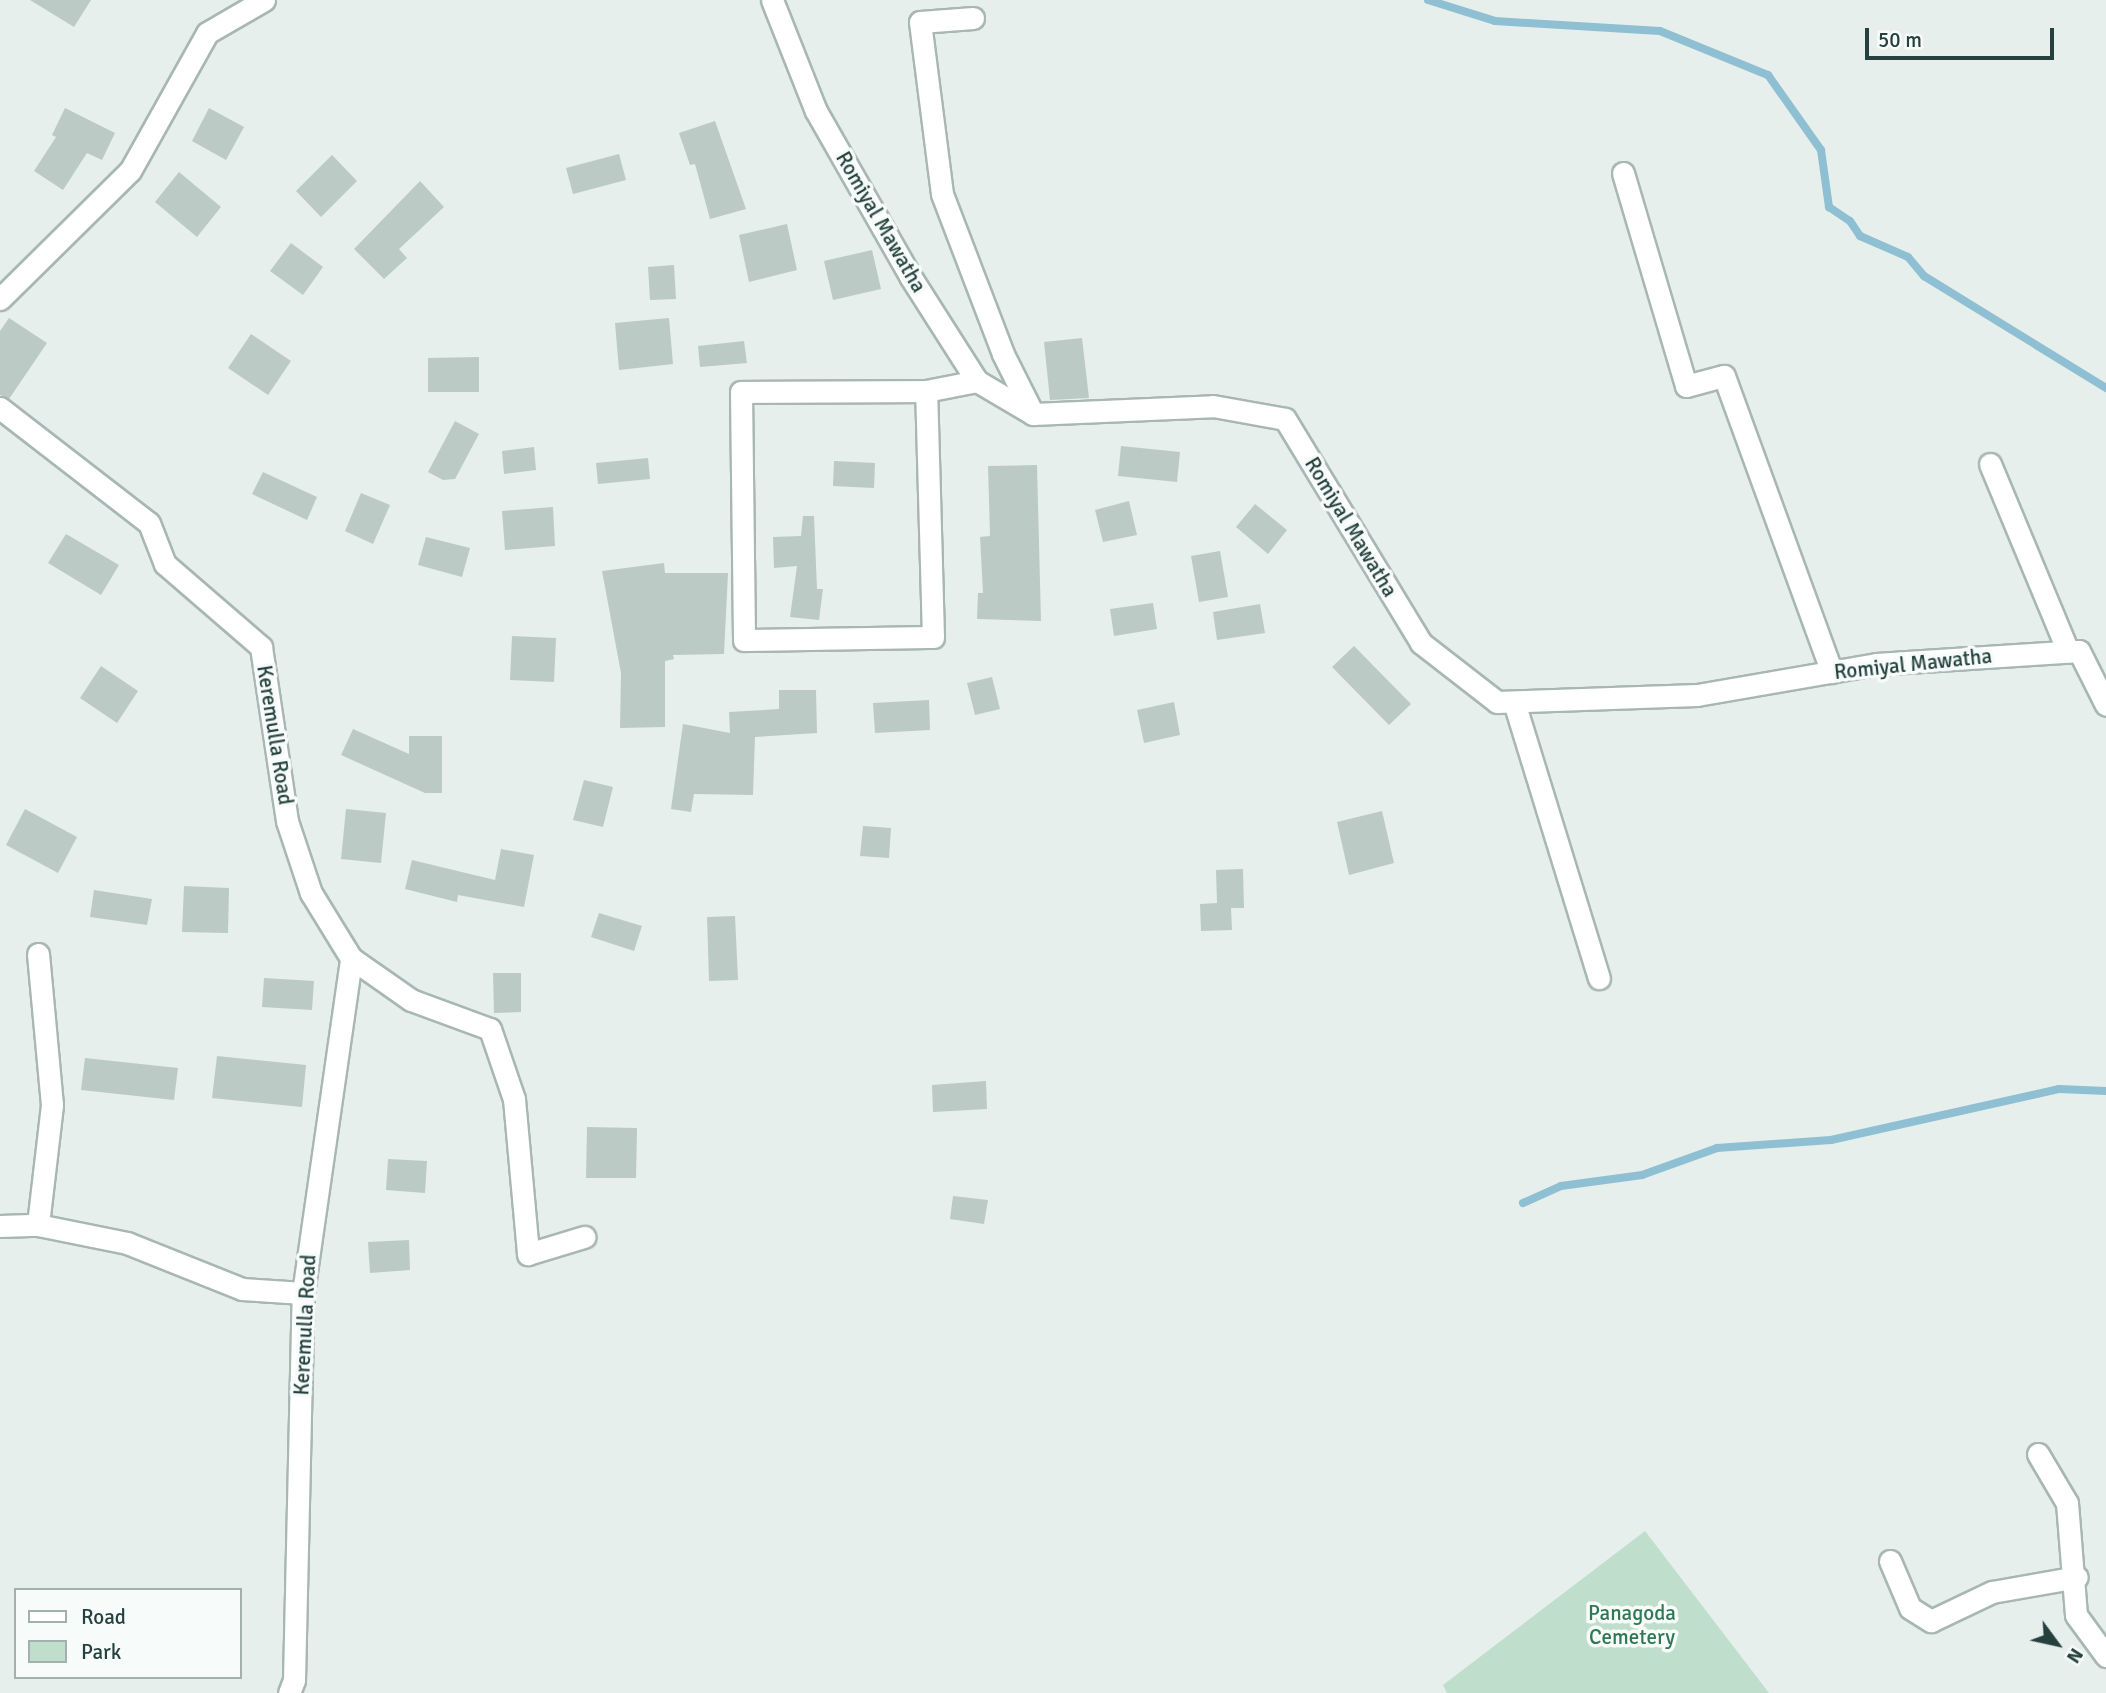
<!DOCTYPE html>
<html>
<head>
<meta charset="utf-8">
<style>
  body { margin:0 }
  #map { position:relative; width:2106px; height:1693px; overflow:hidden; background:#e6efec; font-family:Signika,sans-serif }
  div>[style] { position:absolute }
  .green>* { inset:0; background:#bfdfcc }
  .stream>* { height:8px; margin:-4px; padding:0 4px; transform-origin:4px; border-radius:4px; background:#8fbfd2 }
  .building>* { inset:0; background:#bbcac5 }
  .roads { filter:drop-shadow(2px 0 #a8b7b4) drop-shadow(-2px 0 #a8b7b4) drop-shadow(0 2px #a8b7b4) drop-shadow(0 -2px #a8b7b4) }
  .minor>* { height:21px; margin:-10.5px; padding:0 10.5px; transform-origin:10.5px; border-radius:10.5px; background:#fff }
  span { translate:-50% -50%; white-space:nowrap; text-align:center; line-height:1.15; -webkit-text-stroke:7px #f7fbf9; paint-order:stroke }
  .street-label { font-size:21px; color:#24413d }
  .park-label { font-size:21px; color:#2e7855 }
  .legend { position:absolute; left:14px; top:1588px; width:228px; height:91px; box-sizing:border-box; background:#f7fbf9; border:2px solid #a3b1ae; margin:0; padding:9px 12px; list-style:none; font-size:21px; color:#24413d }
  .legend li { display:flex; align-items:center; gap:14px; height:35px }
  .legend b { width:35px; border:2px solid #a3b1ae }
  .north { position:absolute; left:2022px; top:1609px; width:70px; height:70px; -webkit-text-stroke:5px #f7fbf9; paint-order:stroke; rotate:123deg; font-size:19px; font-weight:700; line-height:28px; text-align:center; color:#24413d }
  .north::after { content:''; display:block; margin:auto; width:24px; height:32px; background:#24413d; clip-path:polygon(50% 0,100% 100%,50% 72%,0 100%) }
  .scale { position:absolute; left:1865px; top:28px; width:189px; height:32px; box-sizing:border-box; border:4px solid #24413d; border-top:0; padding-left:9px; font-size:21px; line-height:24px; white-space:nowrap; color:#24413d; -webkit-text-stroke:5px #f7fbf9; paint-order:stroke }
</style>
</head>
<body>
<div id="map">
  <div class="green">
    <i style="clip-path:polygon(1645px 1531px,1769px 1693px,1447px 1693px,1443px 1685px)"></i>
  </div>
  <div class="stream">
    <i style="left:1428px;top:0;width:70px;rotate:17.4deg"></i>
    <i style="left:1495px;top:21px;width:165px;rotate:3.5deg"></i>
    <i style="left:1660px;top:31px;width:117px;rotate:22.2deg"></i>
    <i style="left:1768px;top:75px;width:92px;rotate:54.8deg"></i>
    <i style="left:1821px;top:150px;width:58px;rotate:82deg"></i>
    <i style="left:1829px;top:207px;width:25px;rotate:34deg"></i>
    <i style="left:1850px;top:221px;width:18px;rotate:56deg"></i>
    <i style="left:1860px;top:236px;width:52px;rotate:23.6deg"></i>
    <i style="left:1908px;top:257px;width:25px;rotate:50deg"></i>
    <i style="left:1924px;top:276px;width:214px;rotate:31.6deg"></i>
    <i style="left:1523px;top:1203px;width:42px;rotate:-24.1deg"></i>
    <i style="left:1561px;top:1186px;width:82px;rotate:-7.7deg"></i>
    <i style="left:1642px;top:1175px;width:80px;rotate:-19.8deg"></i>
    <i style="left:1717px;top:1148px;width:114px;rotate:-4deg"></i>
    <i style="left:1831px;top:1140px;width:234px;rotate:-12.6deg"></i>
    <i style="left:2059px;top:1089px;width:47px;rotate:2.4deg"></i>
  </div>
  <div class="building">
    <i style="clip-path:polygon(30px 0,91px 0,74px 27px)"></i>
    <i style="clip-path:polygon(65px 108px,115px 133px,102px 160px,87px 153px,63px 190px,34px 171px,56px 137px,52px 135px)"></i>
    <i style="clip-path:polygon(209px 108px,244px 127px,226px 160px,192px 141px)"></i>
    <i style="clip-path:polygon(715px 121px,746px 209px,710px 219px,695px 164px,690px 165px,679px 133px)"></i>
    <i style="clip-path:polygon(619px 154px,626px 180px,573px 194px,566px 168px)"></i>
    <i style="clip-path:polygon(332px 155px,357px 181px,321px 217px,296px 191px)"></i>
    <i style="clip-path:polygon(179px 172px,221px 207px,197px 237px,155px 202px)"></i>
    <i style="clip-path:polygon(420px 181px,444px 207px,399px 249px,407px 258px,384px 279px,354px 249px)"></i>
    <i style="clip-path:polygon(787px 224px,797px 270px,749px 282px,739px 235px)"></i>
    <i style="clip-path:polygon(291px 243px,323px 267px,303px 295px,270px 271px)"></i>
    <i style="clip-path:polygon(872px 250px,881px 289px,833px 300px,824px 261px)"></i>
    <i style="clip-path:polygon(674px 265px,676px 299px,650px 300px,648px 267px)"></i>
    <i style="clip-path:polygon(9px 318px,47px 343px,9px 399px,0 395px,0 331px)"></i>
    <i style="clip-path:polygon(669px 318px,673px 364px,619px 370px,615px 323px)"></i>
    <i style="clip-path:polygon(251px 334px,291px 361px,268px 395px,228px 368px)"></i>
    <i style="clip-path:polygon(1082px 338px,1089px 398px,1050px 400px,1044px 342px)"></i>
    <i style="clip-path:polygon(744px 341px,747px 363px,700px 367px,698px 346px)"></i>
    <i style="clip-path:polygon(479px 357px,479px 392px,428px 392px,428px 358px)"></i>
    <i style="clip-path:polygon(455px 421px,479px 434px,455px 479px,443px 480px,428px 472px)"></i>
    <i style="clip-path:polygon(1121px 446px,1180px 452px,1177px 482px,1118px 476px)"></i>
    <i style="clip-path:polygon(534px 447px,536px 470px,504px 474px,502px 451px)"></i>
    <i style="clip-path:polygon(648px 458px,650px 479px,598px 484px,596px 463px)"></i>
    <i style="clip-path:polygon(834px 461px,875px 463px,874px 488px,833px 486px)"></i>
    <i style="clip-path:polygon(1037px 465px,1041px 621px,977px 619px,978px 593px,983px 593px,980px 537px,990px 536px,988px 466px)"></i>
    <i style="clip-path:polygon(263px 472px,317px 497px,307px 520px,252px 494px)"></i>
    <i style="clip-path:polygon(361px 493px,390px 505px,373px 544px,345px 531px)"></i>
    <i style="clip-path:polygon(1129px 501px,1137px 535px,1103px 542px,1095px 510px)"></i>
    <i style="clip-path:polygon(1255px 504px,1287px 530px,1268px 554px,1236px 527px)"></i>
    <i style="clip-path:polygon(553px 507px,555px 546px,505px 550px,502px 511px)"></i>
    <i style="clip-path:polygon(803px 516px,814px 516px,817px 589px,823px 589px,819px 620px,790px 617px,797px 566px,774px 568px,773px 537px,801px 536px)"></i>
    <i style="clip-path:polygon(66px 534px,119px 565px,101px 595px,48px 563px)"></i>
    <i style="clip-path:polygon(426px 537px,470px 548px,462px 577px,418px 565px)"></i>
    <i style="clip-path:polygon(1220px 551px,1228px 597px,1199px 602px,1191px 556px)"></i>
    <i style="clip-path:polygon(664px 563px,665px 573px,728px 573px,724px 654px,673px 655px,674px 659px,665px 661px,665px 727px,620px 728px,621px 673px,602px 571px)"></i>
    <i style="clip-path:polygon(1153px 603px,1157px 629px,1114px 636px,1110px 609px)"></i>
    <i style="clip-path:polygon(1260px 604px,1265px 633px,1217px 640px,1213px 612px)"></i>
    <i style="clip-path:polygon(512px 636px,556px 638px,554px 682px,510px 680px)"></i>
    <i style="clip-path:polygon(1354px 646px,1411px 704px,1389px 725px,1332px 667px)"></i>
    <i style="clip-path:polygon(101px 666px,138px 691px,117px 723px,80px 698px)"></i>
    <i style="clip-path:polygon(992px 677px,1000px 709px,975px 715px,967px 683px)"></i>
    <i style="clip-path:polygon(779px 690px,816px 690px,817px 733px,755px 737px,753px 795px,694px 794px,691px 812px,671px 809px,683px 724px,730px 733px,729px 712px,779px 709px)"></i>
    <i style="clip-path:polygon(929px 700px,930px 730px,875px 733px,873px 703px)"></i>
    <i style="clip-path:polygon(1174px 702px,1180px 735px,1144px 743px,1137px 710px)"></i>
    <i style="clip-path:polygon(353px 729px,409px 754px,409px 736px,442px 736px,442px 793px,425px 793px,341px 755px)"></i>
    <i style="clip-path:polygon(584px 780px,613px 787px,603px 827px,573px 820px)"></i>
    <i style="clip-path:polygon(25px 809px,77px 837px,58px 873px,6px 845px)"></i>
    <i style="clip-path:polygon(346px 809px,386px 813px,381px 863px,341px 859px)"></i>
    <i style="clip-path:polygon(1382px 811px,1394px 863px,1349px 875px,1337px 822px)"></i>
    <i style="clip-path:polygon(863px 826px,891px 828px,889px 858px,860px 856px)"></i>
    <i style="clip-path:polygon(501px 849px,534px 855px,524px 907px,458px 895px,457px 902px,405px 889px,412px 860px,495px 880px)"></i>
    <i style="clip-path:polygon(1243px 869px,1244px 908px,1231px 908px,1232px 930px,1201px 931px,1200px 904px,1217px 903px,1216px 870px)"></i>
    <i style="clip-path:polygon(184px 886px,229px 888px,228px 933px,182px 932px)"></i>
    <i style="clip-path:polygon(94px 890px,152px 899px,147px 925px,90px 917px)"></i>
    <i style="clip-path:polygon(599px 913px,642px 926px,634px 951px,591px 937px)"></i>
    <i style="clip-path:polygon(735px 916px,738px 980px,709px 981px,707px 917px)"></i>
    <i style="clip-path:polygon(493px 973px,521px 973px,521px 1012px,494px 1013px)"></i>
    <i style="clip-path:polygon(264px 978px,314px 981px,312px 1010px,262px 1007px)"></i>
    <i style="clip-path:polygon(217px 1056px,306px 1065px,302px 1107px,212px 1098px)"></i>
    <i style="clip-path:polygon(85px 1058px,178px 1068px,174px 1100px,81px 1090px)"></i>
    <i style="clip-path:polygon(986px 1081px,987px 1109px,933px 1112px,932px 1085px)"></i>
    <i style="clip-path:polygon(587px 1127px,637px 1128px,636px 1178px,586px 1178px)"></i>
    <i style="clip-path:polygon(388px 1159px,427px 1161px,425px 1193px,386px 1190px)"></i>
    <i style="clip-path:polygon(953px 1196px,988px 1200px,984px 1224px,950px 1219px)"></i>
    <i style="clip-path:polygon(409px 1240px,410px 1270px,370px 1273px,368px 1242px)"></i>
  </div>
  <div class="roads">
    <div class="minor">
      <i style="left:772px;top:0;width:119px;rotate:68.4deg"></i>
      <i style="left:816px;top:111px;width:190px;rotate:60.3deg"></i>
      <i style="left:910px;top:276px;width:125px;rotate:57.5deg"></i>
      <i style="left:977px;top:381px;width:65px;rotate:30.5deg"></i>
      <i style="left:1033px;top:414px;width:180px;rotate:-2.5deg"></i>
      <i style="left:1213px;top:406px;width:73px;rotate:10.2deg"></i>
      <i style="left:1285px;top:419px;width:262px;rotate:58.7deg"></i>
      <i style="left:1421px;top:643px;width:96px;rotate:37.8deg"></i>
      <i style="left:1497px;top:702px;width:200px;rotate:-2deg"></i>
      <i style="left:1697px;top:695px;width:182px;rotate:-9.8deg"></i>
      <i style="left:1876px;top:664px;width:203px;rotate:-3.7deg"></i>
      <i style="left:2079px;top:651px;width:60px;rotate:63.4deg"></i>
      <i style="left:973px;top:18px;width:53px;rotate:175.7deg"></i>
      <i style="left:920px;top:22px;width:173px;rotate:82.7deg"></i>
      <i style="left:942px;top:194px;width:171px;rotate:69.1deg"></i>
      <i style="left:1003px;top:354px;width:67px;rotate:63.4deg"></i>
      <i style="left:1623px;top:173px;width:222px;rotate:73.5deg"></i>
      <i style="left:1686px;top:386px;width:39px;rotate:-15deg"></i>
      <i style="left:1724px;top:376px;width:315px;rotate:70deg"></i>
      <i style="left:0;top:299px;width:182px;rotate:-44.6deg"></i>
      <i style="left:130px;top:171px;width:158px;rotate:-60.8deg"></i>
      <i style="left:207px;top:33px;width:66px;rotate:-30.1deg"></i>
      <i style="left:926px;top:391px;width:185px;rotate:179.7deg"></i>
      <i style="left:741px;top:392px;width:248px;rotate:89.3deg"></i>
      <i style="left:744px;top:640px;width:189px;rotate:-0.9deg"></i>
      <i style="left:933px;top:637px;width:246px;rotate:-91.6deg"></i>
      <i style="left:926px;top:391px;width:52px;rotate:-11.1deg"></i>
      <i style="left:0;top:408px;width:188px;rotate:37.7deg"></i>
      <i style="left:149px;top:523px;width:44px;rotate:68.7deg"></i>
      <i style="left:165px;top:564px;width:127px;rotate:40.8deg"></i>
      <i style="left:261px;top:647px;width:176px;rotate:81.5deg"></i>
      <i style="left:287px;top:821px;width:76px;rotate:71.6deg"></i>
      <i style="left:311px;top:893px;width:76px;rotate:58.4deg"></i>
      <i style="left:1990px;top:464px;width:203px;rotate:67.4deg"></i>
      <i style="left:1514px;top:702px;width:289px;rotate:72.9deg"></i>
      <i style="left:38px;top:954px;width:152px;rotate:84.7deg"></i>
      <i style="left:52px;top:1105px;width:121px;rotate:96.7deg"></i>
      <i style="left:38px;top:1225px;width:91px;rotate:11.4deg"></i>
      <i style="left:127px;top:1243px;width:124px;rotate:21.8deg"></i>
      <i style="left:242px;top:1289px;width:61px;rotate:3.8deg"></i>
      <i style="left:0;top:1226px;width:38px;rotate:-2deg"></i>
      <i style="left:2038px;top:1454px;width:57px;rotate:59.4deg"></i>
      <i style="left:2067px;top:1503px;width:112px;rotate:85.4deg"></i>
      <i style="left:2076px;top:1615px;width:51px;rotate:53.8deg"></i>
      <i style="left:1890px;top:1561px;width:51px;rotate:66.9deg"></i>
      <i style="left:1910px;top:1608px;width:25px;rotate:32deg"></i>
      <i style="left:1931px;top:1621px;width:68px;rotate:-25.4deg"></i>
      <i style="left:1992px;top:1592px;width:86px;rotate:-10deg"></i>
      <i style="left:289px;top:1693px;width:14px;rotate:-69deg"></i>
      <i style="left:294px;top:1680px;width:387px;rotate:-88.7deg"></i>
      <i style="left:303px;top:1293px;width:338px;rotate:-81.8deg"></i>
      <i style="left:351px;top:958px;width:73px;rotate:35deg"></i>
      <i style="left:411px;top:1000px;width:84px;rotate:20.2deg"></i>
      <i style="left:490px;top:1029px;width:74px;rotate:71.1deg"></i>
      <i style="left:514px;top:1099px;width:156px;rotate:84.8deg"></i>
      <i style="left:528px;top:1254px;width:59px;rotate:-16.9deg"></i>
    </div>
  </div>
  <div class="street-label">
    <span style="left:881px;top:222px;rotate:60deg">Romiyal Mawatha</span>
    <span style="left:1351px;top:527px;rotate:59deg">Romiyal Mawatha</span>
    <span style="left:1913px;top:664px;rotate:-6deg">Romiyal Mawatha</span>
    <span style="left:275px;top:735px;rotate:81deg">Keremulla Road</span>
    <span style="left:305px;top:1325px;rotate:-87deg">Keremulla Road</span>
  </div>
  <div class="park-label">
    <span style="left:1632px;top:1625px">Panagoda<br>Cemetery</span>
  </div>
  <ul class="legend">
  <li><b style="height:9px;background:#fff"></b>Road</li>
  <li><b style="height:19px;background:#bfdfcc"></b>Park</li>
  </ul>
  <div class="north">N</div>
  <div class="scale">50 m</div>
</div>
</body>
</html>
